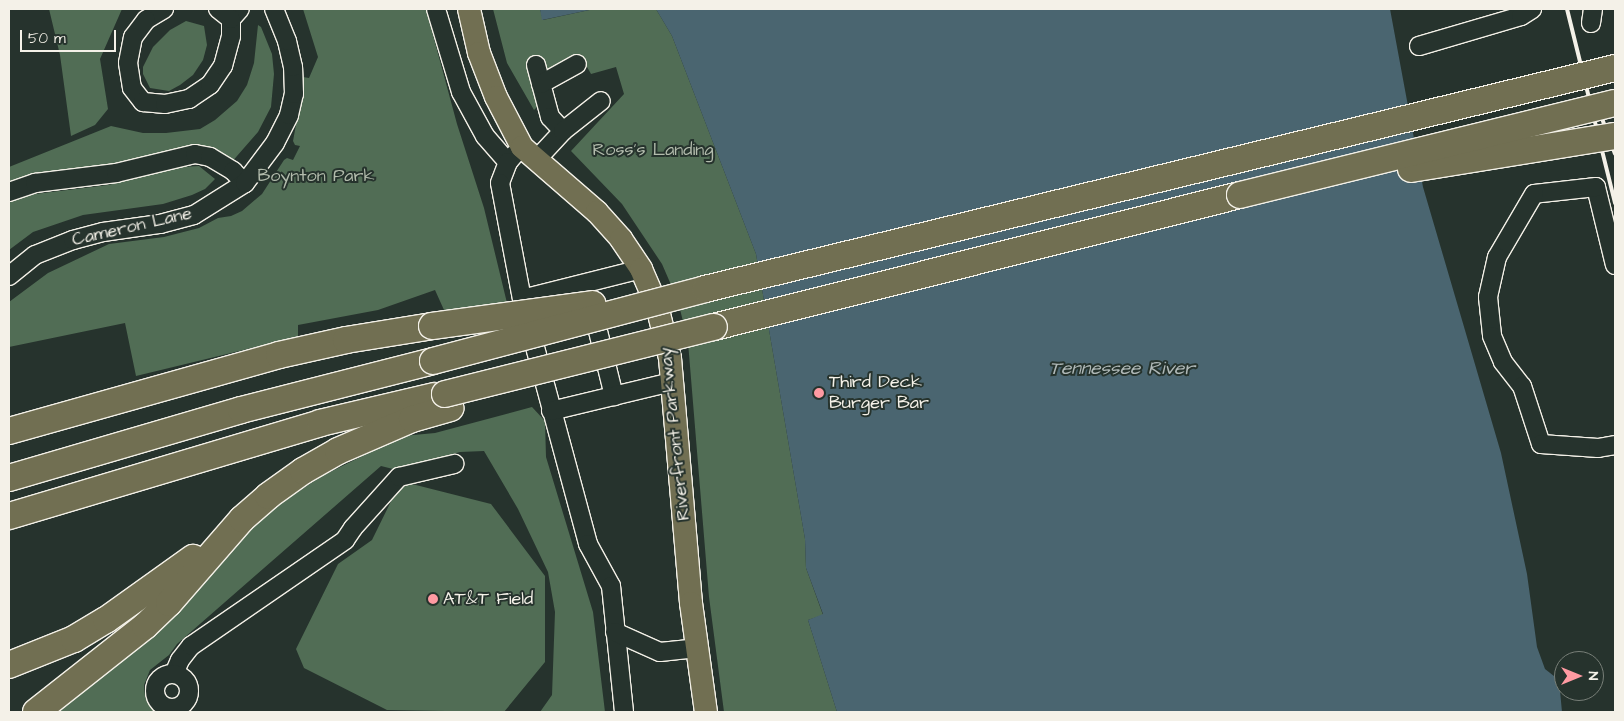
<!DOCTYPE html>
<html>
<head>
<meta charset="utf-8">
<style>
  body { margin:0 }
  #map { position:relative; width:1624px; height:721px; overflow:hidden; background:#26332d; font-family:"Architects Daughter",sans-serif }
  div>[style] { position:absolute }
  .green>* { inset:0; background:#516d55 }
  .water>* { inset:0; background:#4a6570 }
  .roads { filter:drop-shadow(1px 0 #f4f1e8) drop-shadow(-1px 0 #f4f1e8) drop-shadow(0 1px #f4f1e8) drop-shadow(0 -1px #f4f1e8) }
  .minor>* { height:18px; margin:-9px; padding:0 9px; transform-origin:9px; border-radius:9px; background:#26332d }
  .minor>.ring { margin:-9px; padding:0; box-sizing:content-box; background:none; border:18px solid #26332d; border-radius:50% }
  .major>* { height:22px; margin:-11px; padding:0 11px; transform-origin:11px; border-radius:11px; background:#716f52 }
  .highway>* { height:26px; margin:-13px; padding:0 13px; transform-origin:13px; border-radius:13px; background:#716f52 }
  .rail>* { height:4px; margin:-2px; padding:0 2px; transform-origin:2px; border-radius:2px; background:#f4f1e8 }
  .bridges { filter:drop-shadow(1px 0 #f4f1e8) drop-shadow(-1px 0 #f4f1e8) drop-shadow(0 1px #f4f1e8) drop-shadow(0 -1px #f4f1e8) }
  .highway-bridge>* { height:26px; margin:-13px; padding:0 13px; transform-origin:13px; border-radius:13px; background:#716f52 }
  .dots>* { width:14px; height:14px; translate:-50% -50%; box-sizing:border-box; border:2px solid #26332d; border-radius:50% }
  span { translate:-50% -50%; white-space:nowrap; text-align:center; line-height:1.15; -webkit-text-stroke:4px #26332d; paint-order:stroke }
  .park-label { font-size:18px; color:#b3bcad }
  .street-label { font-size:18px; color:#f4f1e8 }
  .poi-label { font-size:18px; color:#f4f1e8 }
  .left { translate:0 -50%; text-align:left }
  .water-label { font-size:19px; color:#b0b9b8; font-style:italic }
  .frame { position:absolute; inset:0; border:10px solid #f4f1e8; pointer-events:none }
  .north { position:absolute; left:1554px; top:651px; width:50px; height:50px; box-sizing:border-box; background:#26332d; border:1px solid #787f78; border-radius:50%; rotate:90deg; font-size:14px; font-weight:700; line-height:20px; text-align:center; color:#f4f1e8 }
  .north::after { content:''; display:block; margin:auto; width:18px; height:22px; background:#ff9aa2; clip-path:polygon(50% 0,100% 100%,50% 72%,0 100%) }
  .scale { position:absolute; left:20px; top:30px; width:96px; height:22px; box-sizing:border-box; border:2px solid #f4f1e8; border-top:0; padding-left:6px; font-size:15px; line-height:18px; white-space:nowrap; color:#f4f1e8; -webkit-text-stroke:4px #26332d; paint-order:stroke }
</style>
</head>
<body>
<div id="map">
  <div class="green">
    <i style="clip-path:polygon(49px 9px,122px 9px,100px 59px,108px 109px,95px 125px,71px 136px,60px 55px)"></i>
    <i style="clip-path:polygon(303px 9px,426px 9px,457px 124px,484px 208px,507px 303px,444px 310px,435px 290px,378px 310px,298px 325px,298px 337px,136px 376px,125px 323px,9px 347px,9px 302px,48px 273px,109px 244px,164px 237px,199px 228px,218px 218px,231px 216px,242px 211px,262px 194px,284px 160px,287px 158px,293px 160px,300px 146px,295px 145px,293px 141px,302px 92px,303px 77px,309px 78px,318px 57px)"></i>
    <i style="clip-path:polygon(493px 9px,540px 9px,543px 20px,594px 9px,656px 9px,672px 36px,756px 254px,805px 539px,806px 568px,823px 615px,808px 620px,837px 712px,724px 712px,709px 597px,688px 342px,678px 301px,662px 264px,622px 204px,571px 151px,624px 94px,616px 67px,591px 74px,582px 58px,554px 74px,545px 99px,534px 110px,507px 63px)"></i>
    <i style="clip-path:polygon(186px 21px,204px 26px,207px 45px,203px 60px,193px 75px,180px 85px,169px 91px,150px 88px,143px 74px,143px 67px,153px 47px,170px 30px)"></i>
    <i style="clip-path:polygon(258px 25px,261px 27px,272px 54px,274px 74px,271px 107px,258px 132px,230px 164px,199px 148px,156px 153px,138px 160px,90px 169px,62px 170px,9px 184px,9px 167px,111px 126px,143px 133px,166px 133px,200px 129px,215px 120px,237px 101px,247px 85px,254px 63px)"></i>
    <i style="clip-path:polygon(199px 166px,215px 179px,205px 189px,192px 195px,163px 204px,83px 215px,33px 232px,9px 250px,9px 202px,27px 195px,108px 185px,182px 167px)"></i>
    <i style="clip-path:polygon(532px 407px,545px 421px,546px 457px,593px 612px,605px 712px,540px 712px,552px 695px,555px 612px,548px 572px,518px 509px,484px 451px,460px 452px,397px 470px,381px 466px,177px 644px,169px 655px,150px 670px,144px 685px,145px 697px,157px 712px,56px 712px,122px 661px,258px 519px,320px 477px,403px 436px,435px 433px)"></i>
    <i style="clip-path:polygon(404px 482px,491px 504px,545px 576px,545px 662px,504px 712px,387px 710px,304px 668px,296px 649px,338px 564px,372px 540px,399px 485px)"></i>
  </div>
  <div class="water">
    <i style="clip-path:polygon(540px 9px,594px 9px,542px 20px)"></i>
    <i style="clip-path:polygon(656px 9px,1390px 9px,1423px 187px,1501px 453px,1527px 574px,1537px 647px,1545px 669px,1559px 680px,1562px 712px,837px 712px,808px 620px,823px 614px,806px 568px,805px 539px,756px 254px,672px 36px)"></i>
  </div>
  <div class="roads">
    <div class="minor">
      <i style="left:164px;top:9px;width:21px;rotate:149deg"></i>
      <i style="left:146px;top:20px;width:21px;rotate:127deg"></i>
      <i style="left:133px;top:37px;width:26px;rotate:101deg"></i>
      <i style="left:128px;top:63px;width:25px;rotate:81deg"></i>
      <i style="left:132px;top:88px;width:18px;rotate:52deg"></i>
      <i style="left:143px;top:102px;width:22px;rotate:5deg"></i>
      <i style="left:165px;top:104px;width:25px;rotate:-12deg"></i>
      <i style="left:189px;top:99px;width:25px;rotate:-34deg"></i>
      <i style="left:210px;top:85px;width:23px;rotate:-56deg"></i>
      <i style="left:223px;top:66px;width:31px;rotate:-75deg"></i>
      <i style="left:231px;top:36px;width:17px;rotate:-90deg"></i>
      <i style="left:231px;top:19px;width:13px;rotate:-48deg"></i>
      <i style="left:218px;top:9px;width:16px;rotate:38deg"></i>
      <i style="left:436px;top:9px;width:87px;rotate:73.2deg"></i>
      <i style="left:461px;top:92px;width:50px;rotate:61.4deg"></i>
      <i style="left:485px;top:136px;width:35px;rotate:49deg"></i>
      <i style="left:508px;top:162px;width:11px;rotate:-49deg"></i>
      <i style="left:1591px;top:23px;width:14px;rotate:-82deg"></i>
      <i style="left:1419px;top:46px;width:106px;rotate:-16.4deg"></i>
      <i style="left:1521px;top:16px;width:13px;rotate:-32deg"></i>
      <i style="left:536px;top:65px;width:54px;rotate:74.9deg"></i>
      <i style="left:550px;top:117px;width:19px;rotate:47deg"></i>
      <i style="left:541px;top:84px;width:41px;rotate:-29.1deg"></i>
      <i style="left:537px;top:159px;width:38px;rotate:-47deg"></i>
      <i style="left:563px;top:131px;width:48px;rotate:-38.3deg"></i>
      <i style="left:508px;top:162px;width:22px;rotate:111deg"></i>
      <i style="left:500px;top:183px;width:118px;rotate:79.3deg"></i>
      <i style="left:522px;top:299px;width:254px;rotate:74.9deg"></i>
      <i style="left:588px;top:544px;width:48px;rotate:61.3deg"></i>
      <i style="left:611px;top:586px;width:127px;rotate:84.1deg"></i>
      <i style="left:9px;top:192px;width:28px;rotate:-19deg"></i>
      <i style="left:35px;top:183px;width:82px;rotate:-7deg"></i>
      <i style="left:116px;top:173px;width:81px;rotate:-13.5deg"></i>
      <i style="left:195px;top:154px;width:15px;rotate:11deg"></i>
      <i style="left:210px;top:157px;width:27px;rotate:31deg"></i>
      <i style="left:233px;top:171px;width:17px;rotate:45deg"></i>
      <i style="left:1615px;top:265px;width:80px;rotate:-103.7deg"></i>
      <i style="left:1596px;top:187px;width:62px;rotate:173.6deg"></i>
      <i style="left:1534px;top:194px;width:73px;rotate:120.4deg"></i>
      <i style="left:1497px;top:257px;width:41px;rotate:102.7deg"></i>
      <i style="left:1488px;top:297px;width:39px;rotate:84deg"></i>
      <i style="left:1492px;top:336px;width:28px;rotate:67deg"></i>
      <i style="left:1503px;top:362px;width:31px;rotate:52deg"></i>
      <i style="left:1522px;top:386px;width:61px;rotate:71.9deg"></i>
      <i style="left:1541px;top:444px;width:57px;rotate:4deg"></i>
      <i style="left:1598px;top:448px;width:17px;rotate:-10deg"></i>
      <i style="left:9px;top:276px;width:33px;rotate:-39deg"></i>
      <i style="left:35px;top:255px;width:41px;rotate:-21.5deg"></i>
      <i style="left:73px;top:240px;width:31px;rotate:-15deg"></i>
      <i style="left:103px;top:232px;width:58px;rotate:-8deg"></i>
      <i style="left:160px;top:224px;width:35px;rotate:-15deg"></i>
      <i style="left:194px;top:215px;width:60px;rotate:-32.1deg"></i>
      <i style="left:245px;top:183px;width:50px;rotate:-53.1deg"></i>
      <i style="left:275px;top:143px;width:31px;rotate:-63deg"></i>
      <i style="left:289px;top:115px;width:22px;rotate:-77deg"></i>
      <i style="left:294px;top:94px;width:27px;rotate:-92deg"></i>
      <i style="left:293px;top:67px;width:27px;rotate:-103deg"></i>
      <i style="left:287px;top:41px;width:35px;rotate:-112deg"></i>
      <i style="left:522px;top:299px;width:123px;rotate:-14.1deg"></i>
      <i style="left:592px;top:307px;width:92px;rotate:76.1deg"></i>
      <i style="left:551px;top:411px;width:124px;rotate:-13.5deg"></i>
      <i style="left:615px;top:632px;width:49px;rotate:24deg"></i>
      <i style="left:660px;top:652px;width:37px;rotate:-6deg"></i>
      <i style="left:174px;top:674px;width:15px;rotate:-67deg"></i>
      <i style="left:180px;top:660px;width:18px;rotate:-52deg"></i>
      <i style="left:191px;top:646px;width:187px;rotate:-34.5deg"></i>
      <i style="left:345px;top:540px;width:14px;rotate:-56deg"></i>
      <i style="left:353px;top:528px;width:69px;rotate:-48deg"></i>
      <i style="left:399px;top:477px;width:57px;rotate:-13.3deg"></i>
      <i class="ring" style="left:155px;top:674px;width:16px;height:16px"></i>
    </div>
    <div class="major">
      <i style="left:469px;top:9px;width:45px;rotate:77.2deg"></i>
      <i style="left:479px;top:53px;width:47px;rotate:68.9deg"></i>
      <i style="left:496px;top:97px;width:56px;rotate:62.5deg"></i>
      <i style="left:522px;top:147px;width:99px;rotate:40.9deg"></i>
      <i style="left:597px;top:212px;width:36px;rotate:48deg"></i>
      <i style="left:621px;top:239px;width:36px;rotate:56deg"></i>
      <i style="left:641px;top:269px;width:40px;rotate:66.6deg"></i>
      <i style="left:657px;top:306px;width:54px;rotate:76deg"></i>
      <i style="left:670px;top:358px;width:246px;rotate:85.1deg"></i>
      <i style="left:691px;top:603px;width:110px;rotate:82.2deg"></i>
    </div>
    <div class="highway">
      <i style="left:714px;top:327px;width:542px;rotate:-14.09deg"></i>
      <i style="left:9px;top:431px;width:280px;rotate:-15.7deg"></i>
      <i style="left:279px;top:355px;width:69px;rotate:-12.6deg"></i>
      <i style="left:346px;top:340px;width:87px;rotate:-9.2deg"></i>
      <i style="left:9px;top:478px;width:242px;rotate:-16.3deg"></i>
      <i style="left:241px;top:410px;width:198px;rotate:-14.3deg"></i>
      <i style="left:9px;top:516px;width:325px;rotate:-16.6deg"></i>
      <i style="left:320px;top:423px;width:117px;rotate:-13.3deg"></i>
      <i style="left:9px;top:665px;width:70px;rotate:-21.8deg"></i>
      <i style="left:74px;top:639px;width:37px;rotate:-31deg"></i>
      <i style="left:106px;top:620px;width:107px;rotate:-35.5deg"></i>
      <i style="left:36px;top:712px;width:139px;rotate:-38.3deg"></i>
      <i style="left:145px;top:626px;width:33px;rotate:-44deg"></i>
      <i style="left:169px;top:603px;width:111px;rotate:-49deg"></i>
      <i style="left:242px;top:519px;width:35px;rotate:-41deg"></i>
      <i style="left:268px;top:496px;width:43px;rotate:-35.5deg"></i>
      <i style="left:303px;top:471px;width:40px;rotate:-29.7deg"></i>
      <i style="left:338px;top:451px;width:81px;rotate:-23.4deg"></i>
      <i style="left:412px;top:419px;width:40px;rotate:-16deg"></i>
    </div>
  </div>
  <div class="rail">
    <i style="left:1567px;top:9px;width:200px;rotate:76.1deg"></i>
    <i style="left:1596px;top:102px;width:55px;rotate:69.9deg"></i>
  </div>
  <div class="bridges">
    <div class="highway-bridge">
      <i style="left:1411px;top:169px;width:207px;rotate:-9.2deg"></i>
      <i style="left:1240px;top:195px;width:386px;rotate:-13.8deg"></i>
      <i style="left:432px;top:326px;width:162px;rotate:-7.8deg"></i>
      <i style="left:433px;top:361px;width:281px;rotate:-14.8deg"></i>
      <i style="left:705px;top:289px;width:936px;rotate:-13.65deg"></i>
      <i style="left:445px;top:394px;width:277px;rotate:-14deg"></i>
    </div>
  </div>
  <div class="dots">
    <i style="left:819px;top:393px;background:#ff9aa2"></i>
    <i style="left:433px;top:599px;background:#ff9aa2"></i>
  </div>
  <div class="park-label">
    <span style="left:653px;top:150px">Ross's Landing</span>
    <span style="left:316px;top:176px">Boynton Park</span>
  </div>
  <div class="street-label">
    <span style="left:132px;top:227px;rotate:-13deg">Cameron Lane</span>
    <span style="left:675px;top:434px;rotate:-96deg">Riverfront Parkway</span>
  </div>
  <div class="poi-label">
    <span class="left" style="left:829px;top:393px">Third Deck<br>Burger Bar</span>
    <span class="left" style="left:443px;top:599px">AT&amp;T Field</span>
  </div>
  <div class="water-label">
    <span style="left:1122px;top:369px">Tennessee River</span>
  </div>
  <div class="frame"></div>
  <div class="north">N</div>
  <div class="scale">50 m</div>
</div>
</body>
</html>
